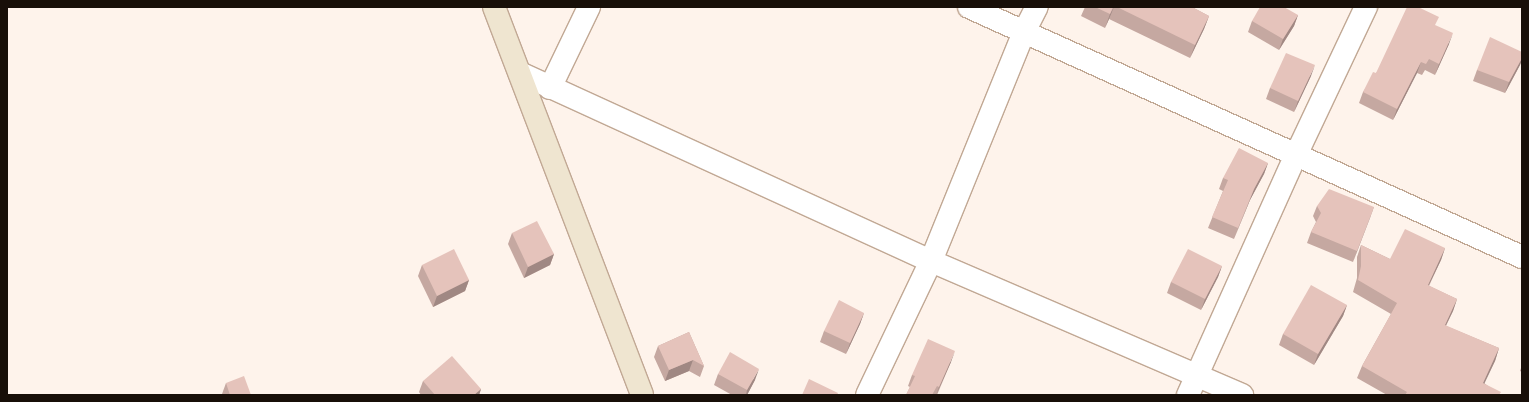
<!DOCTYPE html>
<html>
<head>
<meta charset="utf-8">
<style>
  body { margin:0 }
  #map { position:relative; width:1529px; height:402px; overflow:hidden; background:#fef3eb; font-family:"Space Grotesk",sans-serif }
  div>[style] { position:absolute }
  .roads { filter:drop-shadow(1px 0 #c1a894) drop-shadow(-1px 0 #c1a894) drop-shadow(0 1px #c1a894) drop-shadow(0 -1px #c1a894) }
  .street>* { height:22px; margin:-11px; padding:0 11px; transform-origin:11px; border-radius:11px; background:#fff }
  .secondary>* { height:22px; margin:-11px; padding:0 11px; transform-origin:11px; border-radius:11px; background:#efe5d0 }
  .wall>* { inset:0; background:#c5a8a1 }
  .shaded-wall>* { inset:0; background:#a08883 }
  .building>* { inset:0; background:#e5c3bb }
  span { translate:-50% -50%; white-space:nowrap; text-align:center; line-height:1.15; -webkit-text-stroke:3px #fff; paint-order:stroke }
  .frame { position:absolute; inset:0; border:8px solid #180f08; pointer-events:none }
</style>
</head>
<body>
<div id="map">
  <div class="roads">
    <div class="street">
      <i style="left:969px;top:7px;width:607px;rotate:24.33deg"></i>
      <i style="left:520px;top:73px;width:452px;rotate:24.6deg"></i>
      <i style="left:931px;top:261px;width:339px;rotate:23.3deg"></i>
      <i style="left:550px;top:88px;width:90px;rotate:-64.3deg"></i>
      <i style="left:867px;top:395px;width:148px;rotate:-64.5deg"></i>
      <i style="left:931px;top:261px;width:247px;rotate:-67.9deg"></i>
      <i style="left:1024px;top:32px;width:28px;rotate:-63deg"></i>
      <i style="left:1188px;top:395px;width:263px;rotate:-65.8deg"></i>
      <i style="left:1296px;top:155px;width:164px;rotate:-64.7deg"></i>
    </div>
    <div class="secondary">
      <i style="left:494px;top:7px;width:415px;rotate:69.1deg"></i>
    </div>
  </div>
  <div class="wall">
    <i style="clip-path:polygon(1085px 7px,1192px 7px,1209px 16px,1204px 29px,1190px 58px,1109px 19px,1105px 28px,1081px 16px)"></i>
    <i style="clip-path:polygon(1298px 15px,1294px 26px,1279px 50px,1248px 32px,1252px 21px)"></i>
    <i style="clip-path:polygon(1436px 26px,1449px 44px,1435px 75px,1425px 70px,1422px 75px,1417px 73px,1393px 120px,1359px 103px,1363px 92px,1376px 73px)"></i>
    <i style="clip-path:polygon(1522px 52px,1522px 60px,1520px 65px,1505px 93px,1473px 81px,1477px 70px)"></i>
    <i style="clip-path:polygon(1311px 76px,1294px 112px,1266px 99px,1270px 88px)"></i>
    <i style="clip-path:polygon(1268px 163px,1264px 174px,1250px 200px,1234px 239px,1208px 228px,1223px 191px,1219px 189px,1223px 178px)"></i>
    <i style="clip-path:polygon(1317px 206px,1374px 207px,1353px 262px,1307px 243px,1311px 232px,1316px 222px,1313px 216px)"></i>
    <i style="clip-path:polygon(512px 233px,554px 254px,550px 265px,524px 278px,508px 244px)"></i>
    <i style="clip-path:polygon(1361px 245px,1390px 259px,1445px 248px,1441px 260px,1429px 286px,1457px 299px,1453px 311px,1446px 326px,1499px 348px,1495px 361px,1484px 383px,1500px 395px,1387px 395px,1357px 378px,1362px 366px,1391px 314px,1353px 292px,1357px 278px,1357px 257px)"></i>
    <i style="clip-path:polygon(422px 265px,469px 280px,465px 291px,433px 307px,418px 276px)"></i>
    <i style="clip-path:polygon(1222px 266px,1218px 277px,1201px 310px,1167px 293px,1171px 282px)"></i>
    <i style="clip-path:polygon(1347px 305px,1343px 316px,1314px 365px,1279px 345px,1283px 334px)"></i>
    <i style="clip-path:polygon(864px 313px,860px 324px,846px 354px,820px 342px,824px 331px)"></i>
    <i style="clip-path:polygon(689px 332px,704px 366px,700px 377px,689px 371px,665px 381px,654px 357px,658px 346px)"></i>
    <i style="clip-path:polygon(951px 362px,937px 395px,906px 395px,910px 387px,908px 386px,912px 375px)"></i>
    <i style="clip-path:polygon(1522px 365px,1522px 372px,1520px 371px)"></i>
    <i style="clip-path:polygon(718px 374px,755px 380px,747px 395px,732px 395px,714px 385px)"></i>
    <i style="clip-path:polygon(423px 381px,481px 389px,479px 395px,421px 395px,419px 392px)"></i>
    <i style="clip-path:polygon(226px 383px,251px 395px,222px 395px,222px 394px)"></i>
  </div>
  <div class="shaded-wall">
    <i style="clip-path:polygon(1114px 7px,1109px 19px,1105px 28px,1110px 14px)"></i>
    <i style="clip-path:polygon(1298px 15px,1294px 26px,1279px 50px,1283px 39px)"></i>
    <i style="clip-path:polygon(1209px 16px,1204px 29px,1190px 58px,1195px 45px)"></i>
    <i style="clip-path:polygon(1453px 33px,1449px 44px,1435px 75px,1439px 64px)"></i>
    <i style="clip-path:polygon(1522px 58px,1522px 60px,1520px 65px,1505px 93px,1509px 82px)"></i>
    <i style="clip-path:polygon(1421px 62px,1417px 73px,1393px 120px,1397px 109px)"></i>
    <i style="clip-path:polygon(1315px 65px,1311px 76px,1294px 112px,1298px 101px)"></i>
    <i style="clip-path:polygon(1268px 163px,1264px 174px,1250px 200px,1234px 239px,1254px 189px)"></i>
    <i style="clip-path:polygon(1374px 207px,1370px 218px,1353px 262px,1357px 251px)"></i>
    <i style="clip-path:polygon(1445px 248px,1441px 260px,1423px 297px,1428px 285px)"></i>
    <i style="clip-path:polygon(554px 254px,550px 265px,524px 278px,528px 267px)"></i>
    <i style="clip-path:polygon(1222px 266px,1218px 277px,1201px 310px,1205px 299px)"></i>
    <i style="clip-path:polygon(469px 280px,465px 291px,433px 307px,437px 296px)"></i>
    <i style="clip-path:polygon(1457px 299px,1453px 311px,1440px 337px,1445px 325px)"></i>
    <i style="clip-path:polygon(1347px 305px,1343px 316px,1314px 365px,1318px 354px)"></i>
    <i style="clip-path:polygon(864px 313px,860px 324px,846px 354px,850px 343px)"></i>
    <i style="clip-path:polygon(1499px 348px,1495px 361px,1479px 395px,1483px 383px)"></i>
    <i style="clip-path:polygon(955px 351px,951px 362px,936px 395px,939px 387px)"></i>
    <i style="clip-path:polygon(693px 360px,689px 371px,665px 381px,669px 370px)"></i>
    <i style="clip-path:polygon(759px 369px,755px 380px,747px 395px,746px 395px,747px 390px)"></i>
    <i style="clip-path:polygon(481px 389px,479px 395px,474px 395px)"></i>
  </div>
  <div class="building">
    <i style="clip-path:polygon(1095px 7px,1113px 7px,1110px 14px)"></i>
    <i style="clip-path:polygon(1117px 7px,1192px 7px,1209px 16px,1195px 45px)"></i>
    <i style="clip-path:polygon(1260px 7px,1284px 7px,1298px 15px,1283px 39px,1252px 21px)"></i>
    <i style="clip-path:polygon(1407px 7px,1418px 7px,1439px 17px,1435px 25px,1453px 33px,1439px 64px,1429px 59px,1426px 64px,1421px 62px,1397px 109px,1363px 92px,1373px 72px,1376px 73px)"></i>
    <i style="clip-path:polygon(1490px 37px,1522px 52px,1522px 58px,1509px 82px,1477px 70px)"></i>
    <i style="clip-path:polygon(1286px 53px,1315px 65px,1298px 101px,1270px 88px)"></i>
    <i style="clip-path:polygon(1239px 148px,1268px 163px,1254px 189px,1238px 228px,1212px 217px,1228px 180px,1223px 178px)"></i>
    <i style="clip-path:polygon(1329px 189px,1374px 207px,1357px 251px,1311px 232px,1321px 213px,1317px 206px)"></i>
    <i style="clip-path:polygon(537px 221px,554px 254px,528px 267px,512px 233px)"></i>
    <i style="clip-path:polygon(1405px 229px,1445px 248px,1428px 285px,1457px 299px,1445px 325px,1499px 348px,1483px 383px,1501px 392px,1499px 395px,1405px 395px,1407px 392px,1362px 366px,1397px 303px,1358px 280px,1361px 266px,1361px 245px,1390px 259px)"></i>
    <i style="clip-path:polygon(454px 249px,469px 280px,437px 296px,422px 265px)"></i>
    <i style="clip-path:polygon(1188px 249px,1222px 266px,1205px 299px,1171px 282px)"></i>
    <i style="clip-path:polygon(1311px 285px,1347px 305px,1318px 354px,1283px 334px)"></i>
    <i style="clip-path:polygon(839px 300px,864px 313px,850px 343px,824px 331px)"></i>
    <i style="clip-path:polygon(689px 332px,704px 366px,693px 360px,669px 370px,658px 346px)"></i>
    <i style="clip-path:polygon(928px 339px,955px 351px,939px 387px,937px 386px,932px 395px,906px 395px,915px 376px,912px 375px)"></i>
    <i style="clip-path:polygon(730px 352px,759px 369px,747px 390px,718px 374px)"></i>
    <i style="clip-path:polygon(452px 356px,481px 389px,474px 395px,435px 395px,423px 381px)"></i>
    <i style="clip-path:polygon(244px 376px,251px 395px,230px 395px,226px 383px)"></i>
    <i style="clip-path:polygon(809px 379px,838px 393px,837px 395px,802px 395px)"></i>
  </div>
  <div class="frame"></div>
</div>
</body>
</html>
